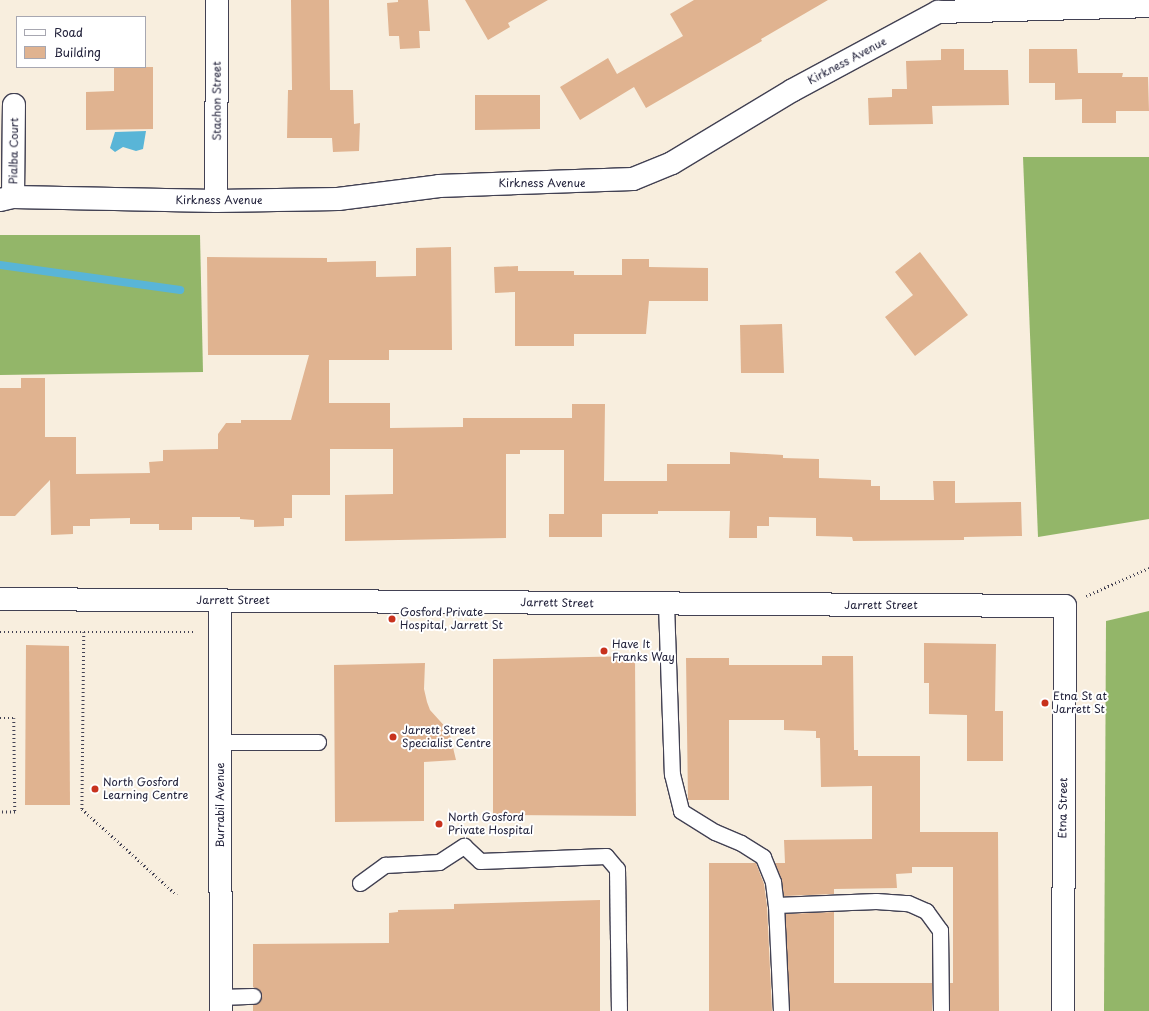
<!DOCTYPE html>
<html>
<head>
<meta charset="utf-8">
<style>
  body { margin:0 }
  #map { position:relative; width:1149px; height:1011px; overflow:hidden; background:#f8eede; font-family:"Playpen Sans",sans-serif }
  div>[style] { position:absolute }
  .forest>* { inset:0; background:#93b669 }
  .water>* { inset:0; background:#59b5d7 }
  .stream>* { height:8px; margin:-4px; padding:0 4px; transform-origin:4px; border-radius:4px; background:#59b5d7 }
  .building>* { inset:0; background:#e0b390 }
  .path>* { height:2.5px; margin-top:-1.25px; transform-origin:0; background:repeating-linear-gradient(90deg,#424153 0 1px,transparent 0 4px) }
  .roads { filter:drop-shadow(1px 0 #424153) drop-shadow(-1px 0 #424153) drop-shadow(0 1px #424153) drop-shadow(0 -1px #424153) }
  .service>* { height:15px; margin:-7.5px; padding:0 7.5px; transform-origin:7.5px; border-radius:7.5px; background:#fff }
  .minor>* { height:22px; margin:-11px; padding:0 11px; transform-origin:11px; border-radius:11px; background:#fff }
  .dots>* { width:11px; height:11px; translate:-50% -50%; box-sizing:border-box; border:2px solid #fff; border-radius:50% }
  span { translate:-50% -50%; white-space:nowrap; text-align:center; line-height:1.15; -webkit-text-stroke:4px #fff; paint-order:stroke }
  .street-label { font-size:11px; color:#22223b }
  .poi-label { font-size:11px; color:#22223b }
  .left { translate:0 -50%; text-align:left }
  .legend { position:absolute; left:16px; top:16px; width:130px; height:52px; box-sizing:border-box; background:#fff; border:1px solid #a7a7b1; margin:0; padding:5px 7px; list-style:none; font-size:12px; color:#22223b }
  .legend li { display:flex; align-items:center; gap:8px; height:20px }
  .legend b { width:20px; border:1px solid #a7a7b1 }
</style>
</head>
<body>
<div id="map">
  <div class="forest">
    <i style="clip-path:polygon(1023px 157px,1149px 157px,1149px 519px,1038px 537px)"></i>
    <i style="clip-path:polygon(0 235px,200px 235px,203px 372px,0 375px)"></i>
    <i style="clip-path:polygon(1149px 611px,1149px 1011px,1104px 1011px,1106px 621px)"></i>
  </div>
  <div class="water">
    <i style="clip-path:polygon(146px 131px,143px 149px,136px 151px,123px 147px,115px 152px,110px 148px,115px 132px)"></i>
  </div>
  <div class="stream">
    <i style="left:0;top:265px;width:182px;rotate:7.9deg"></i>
  </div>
  <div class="building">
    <i style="clip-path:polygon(291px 0,329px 0,330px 90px,353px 90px,354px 124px,360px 123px,359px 151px,333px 152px,332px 138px,287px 138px,288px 90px,292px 90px)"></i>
    <i style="clip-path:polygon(398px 0,428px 0,430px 31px,419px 31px,420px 48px,400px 49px,399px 36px,389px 36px,387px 3px,398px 2px)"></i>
    <i style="clip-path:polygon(465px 0,548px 0,508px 23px,510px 27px,488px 40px)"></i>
    <i style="clip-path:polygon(694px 0,828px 0,761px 39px,762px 41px,646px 108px,634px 87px,580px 120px,560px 87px,608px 58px,617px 74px,683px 36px,670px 14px)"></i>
    <i style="clip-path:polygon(941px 49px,964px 49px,964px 70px,1008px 70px,1009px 105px,932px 106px,933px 124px,869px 125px,868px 98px,892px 97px,892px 89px,907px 89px,906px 61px,941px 60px)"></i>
    <i style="clip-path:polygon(1029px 49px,1077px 49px,1078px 73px,1123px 73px,1122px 77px,1148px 77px,1149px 111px,1116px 111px,1116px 123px,1082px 123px,1082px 99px,1055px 100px,1055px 83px,1029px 83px)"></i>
    <i style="clip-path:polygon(114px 67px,153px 67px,153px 129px,86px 130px,86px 92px,114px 91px)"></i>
    <i style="clip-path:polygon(475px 95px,540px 95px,540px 129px,475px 130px)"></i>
    <i style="clip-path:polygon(451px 247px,452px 350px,389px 350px,389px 360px,329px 360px,329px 403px,390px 403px,390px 428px,463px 427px,463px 418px,572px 418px,572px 404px,605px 404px,604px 481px,667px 481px,667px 464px,730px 464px,730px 452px,783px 455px,783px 458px,819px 459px,819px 478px,871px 480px,871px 486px,880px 486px,880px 500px,934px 500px,933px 481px,955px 481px,955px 503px,1021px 502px,1022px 536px,964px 537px,964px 540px,853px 541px,852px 537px,816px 536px,816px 518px,769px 517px,769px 526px,757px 526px,757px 538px,729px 538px,730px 511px,658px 511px,658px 514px,602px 514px,602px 537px,549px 537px,549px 514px,564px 514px,564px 450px,520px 450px,520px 454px,506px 454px,506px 538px,345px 541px,345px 495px,393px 494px,393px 449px,330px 449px,330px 495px,292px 495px,292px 518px,284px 518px,284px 526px,254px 527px,254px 520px,240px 519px,240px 517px,192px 517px,192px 530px,159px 530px,159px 524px,130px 524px,130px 518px,90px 519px,90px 526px,73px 526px,73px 534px,51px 535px,50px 480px,15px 516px,0 516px,0 388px,21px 388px,21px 378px,45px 378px,45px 437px,76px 437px,76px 474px,150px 473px,149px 462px,163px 461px,163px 450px,218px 449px,218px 434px,226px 423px,241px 423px,241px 420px,291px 420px,309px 355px,208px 355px,207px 257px,327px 258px,327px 262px,376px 261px,376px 277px,416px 276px,416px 248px)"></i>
    <i style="clip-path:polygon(920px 252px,968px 315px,915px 356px,885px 317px,913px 295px,895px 272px)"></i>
    <i style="clip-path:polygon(622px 259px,649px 259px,649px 267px,708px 268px,708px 301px,649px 301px,646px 334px,574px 334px,574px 346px,515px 346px,515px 292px,495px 293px,494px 267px,518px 266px,518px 271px,574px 271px,574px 275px,622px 275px)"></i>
    <i style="clip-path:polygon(782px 324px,784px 373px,741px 373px,740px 325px)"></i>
    <i style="clip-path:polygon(924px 643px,996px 644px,995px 711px,1003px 711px,1003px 761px,967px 761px,967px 715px,929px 714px,929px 683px,924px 683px)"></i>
    <i style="clip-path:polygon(26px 645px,69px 646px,70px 805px,25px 805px)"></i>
    <i style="clip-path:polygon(635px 656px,636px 816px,493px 815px,493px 659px)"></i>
    <i style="clip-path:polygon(822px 656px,853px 656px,854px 750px,858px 750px,858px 756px,920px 756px,920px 832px,998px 832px,999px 1011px,950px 1011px,950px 983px,953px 983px,953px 867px,912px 867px,912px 873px,896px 874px,897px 888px,834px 889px,834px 894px,784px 896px,781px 879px,775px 863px,785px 863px,784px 840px,872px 839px,872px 786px,821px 787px,820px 738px,816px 738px,816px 731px,784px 730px,784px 720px,729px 720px,729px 800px,688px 800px,686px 658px,729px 658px,729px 665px,822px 665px)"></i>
    <i style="clip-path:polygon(425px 663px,424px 689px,427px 702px,430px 710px,449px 731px,456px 760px,424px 762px,424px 821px,335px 822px,334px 665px)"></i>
    <i style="clip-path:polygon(709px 863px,756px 863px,764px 884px,767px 906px,772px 1011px,709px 1011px)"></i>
    <i style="clip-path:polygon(600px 900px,600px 1011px,253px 1011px,253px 1005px,258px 1003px,262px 996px,260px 991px,253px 987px,253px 944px,389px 943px,389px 913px,398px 912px,398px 910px,454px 909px,454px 904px)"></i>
    <i style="clip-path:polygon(834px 912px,834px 983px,932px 983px,932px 1011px,790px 1011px,785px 914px)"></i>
  </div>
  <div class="path">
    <i style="left:1086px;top:596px;width:69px;rotate:-24deg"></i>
    <i style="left:0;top:632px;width:195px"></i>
    <i style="left:84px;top:632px;width:177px;rotate:90.6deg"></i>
    <i style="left:82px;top:809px;width:128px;rotate:42.2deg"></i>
    <i style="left:0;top:718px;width:14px"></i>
    <i style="left:14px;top:718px;width:94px;rotate:89.4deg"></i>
    <i style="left:15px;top:812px;width:15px;rotate:180deg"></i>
  </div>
  <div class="roads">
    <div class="service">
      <i style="left:666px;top:604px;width:170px;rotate:88deg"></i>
      <i style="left:672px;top:774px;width:38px;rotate:76deg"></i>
      <i style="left:681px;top:811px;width:40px;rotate:32deg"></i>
      <i style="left:715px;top:832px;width:28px;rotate:23deg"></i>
      <i style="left:741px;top:843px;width:26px;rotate:32deg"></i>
      <i style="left:763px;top:857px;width:27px;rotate:68deg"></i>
      <i style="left:773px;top:882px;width:23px;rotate:83deg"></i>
      <i style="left:776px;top:905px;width:106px;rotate:87.3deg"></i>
      <i style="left:220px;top:742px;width:98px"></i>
      <i style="left:360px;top:883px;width:31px;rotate:-36deg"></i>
      <i style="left:385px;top:865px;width:54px;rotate:-3.2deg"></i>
      <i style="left:439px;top:862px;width:30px;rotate:-33deg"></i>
      <i style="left:464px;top:846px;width:22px;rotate:43deg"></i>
      <i style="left:480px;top:861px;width:126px;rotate:-2.3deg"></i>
      <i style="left:606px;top:856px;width:17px;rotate:50deg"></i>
      <i style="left:617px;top:869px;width:142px;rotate:89.2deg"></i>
      <i style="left:776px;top:905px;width:100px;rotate:-2.3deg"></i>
      <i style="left:876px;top:901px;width:32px;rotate:4deg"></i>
      <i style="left:908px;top:903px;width:20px;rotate:24deg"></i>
      <i style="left:926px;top:911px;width:24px;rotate:54deg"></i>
      <i style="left:940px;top:930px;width:81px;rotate:89.3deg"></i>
      <i style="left:221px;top:997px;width:32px;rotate:-2deg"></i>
    </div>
    <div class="minor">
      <i style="left:13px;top:197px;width:92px;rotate:-89.4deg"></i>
      <i style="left:0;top:200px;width:13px;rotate:-13deg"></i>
      <i style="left:13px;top:197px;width:203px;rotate:1.1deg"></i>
      <i style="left:216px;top:201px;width:122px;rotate:-0.9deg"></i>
      <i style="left:338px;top:199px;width:102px;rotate:-7.3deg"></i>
      <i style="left:439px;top:186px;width:194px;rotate:-2.1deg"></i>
      <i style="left:633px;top:179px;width:42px;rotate:-22.3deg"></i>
      <i style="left:672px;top:163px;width:141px;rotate:-31.1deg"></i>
      <i style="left:793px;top:90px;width:165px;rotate:-28.3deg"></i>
      <i style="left:938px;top:12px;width:211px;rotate:-1.6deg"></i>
      <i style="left:216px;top:201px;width:201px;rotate:-89.7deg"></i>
      <i style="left:0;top:599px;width:1065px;rotate:0.38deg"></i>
      <i style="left:1065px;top:606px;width:405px;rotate:90.3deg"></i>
      <i style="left:220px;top:600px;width:411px;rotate:89.9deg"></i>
    </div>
  </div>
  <div class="dots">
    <i style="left:392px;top:619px;background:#c8321e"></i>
    <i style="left:604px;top:651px;background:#c8321e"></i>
    <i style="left:1045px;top:703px;background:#c8321e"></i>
    <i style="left:393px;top:737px;background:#c8321e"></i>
    <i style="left:95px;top:789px;background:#c8321e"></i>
    <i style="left:439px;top:824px;background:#c8321e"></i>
  </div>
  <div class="street-label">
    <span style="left:847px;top:61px;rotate:-28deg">Kirkness Avenue</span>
    <span style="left:217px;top:101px;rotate:-90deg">Stachon Street</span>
    <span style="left:14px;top:151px;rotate:-89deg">Pialba Court</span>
    <span style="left:542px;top:183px">Kirkness Avenue</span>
    <span style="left:219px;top:200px">Kirkness Avenue</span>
    <span style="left:233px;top:600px">Jarrett Street</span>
    <span style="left:557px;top:603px;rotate:1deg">Jarrett Street</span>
    <span style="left:881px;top:605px">Jarrett Street</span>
    <span style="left:220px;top:805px;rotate:-90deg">Burrabil Avenue</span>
    <span style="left:1063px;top:808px;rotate:-89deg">Etna Street</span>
  </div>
  <div class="poi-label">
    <span class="left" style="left:400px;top:619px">Gosford Private<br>Hospital, Jarrett St</span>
    <span class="left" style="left:612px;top:651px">Have It<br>Franks Way</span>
    <span class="left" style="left:1053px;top:703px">Etna St at<br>Jarrett St</span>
    <span class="left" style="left:402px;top:737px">Jarrett Street<br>Specialist Centre</span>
    <span class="left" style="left:103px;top:789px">North Gosford<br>Learning Centre</span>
    <span class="left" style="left:448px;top:824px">North Gosford<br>Private Hospital</span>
  </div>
  <ul class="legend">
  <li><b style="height:5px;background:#fff"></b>Road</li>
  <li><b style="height:11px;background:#e0b390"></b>Building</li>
  </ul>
</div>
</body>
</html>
